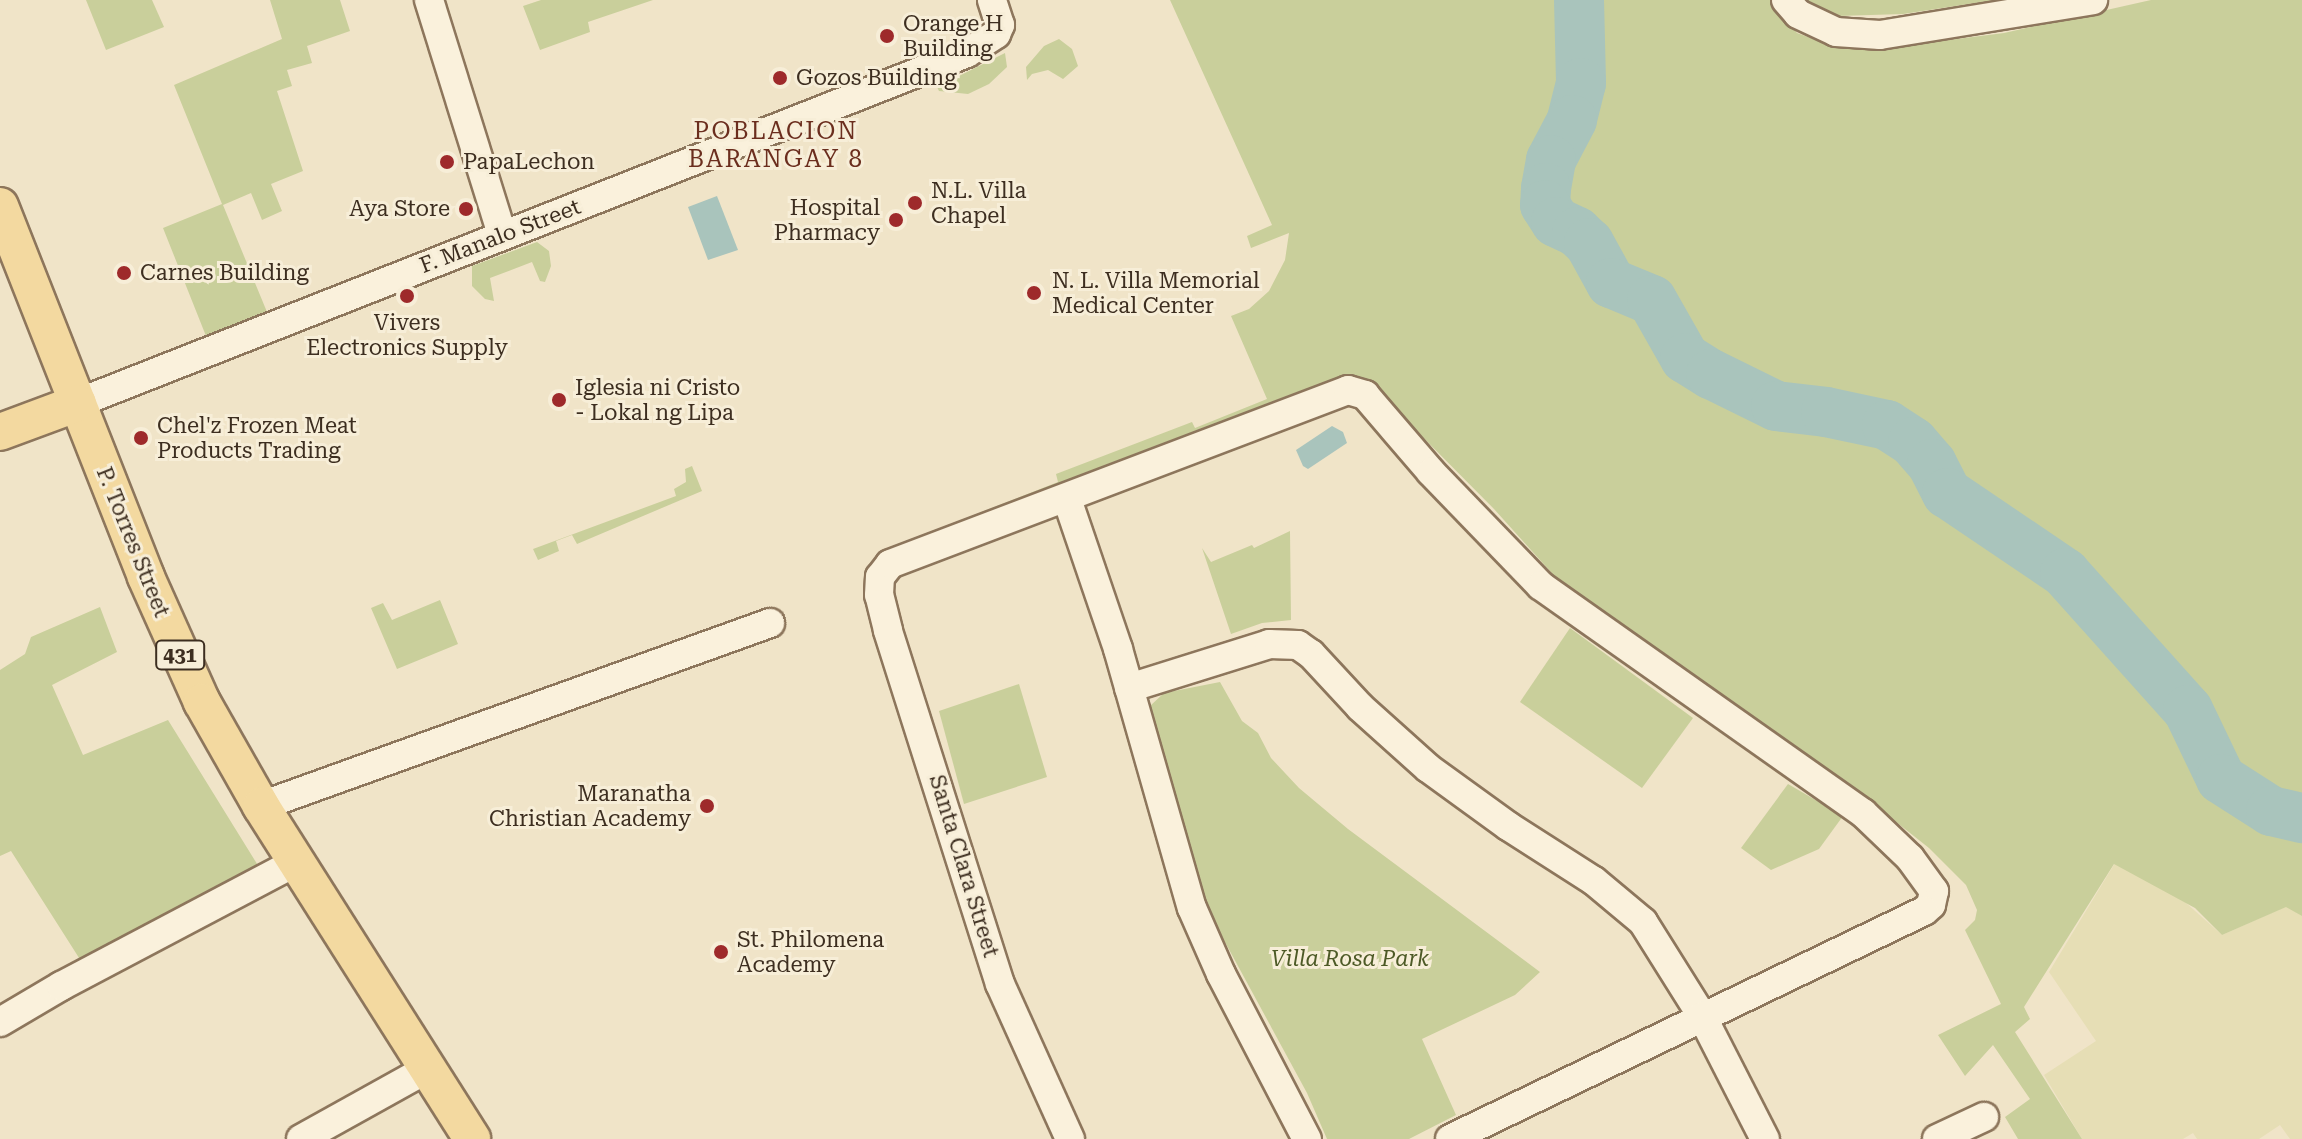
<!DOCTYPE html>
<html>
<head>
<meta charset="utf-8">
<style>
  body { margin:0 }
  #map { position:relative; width:2302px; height:1139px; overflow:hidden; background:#f0e4c8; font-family:"Roboto Serif",serif }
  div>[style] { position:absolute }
  .farmland>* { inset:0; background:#e6deb5 }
  .green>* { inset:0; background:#c9cf9b }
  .water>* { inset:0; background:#a9c4bc }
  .river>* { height:50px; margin:-25px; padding:0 25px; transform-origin:25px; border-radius:25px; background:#a9c4bc }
  .roads { filter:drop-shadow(2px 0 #8d765c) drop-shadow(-2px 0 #8d765c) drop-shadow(0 2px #8d765c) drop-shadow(0 -2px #8d765c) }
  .minor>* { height:28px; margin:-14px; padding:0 14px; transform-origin:14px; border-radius:14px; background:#faf1dc }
  .major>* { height:36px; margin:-18px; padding:0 18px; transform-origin:18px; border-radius:18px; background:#f3d9a0 }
  .dots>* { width:22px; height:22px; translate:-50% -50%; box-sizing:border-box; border:4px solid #f7eed8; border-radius:50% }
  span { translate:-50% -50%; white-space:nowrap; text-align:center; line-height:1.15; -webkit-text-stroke:6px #f7eed8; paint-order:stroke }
  .shield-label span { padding:2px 6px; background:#f7eed8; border:2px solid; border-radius:6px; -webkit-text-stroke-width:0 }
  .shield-label { font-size:20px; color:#3d2e20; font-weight:700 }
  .poi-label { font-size:22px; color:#3d2e20 }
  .left { translate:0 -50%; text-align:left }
  .right { translate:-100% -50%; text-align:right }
  .street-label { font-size:22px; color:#3d2e20 }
  .park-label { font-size:22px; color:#4d5a26; font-style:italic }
  .neighbourhood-label { font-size:24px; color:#6b2e1e; letter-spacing:2px }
</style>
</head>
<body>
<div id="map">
  <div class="farmland">
    <i style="clip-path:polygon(2115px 863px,2185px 902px,2222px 935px,2287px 906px,2302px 916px,2302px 1139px,2290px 1139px,2280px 1125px,2259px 1139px,2197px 1139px,2193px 1133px,2183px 1139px,2082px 1139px,2044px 1075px,2096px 1041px,2049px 972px)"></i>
  </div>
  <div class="green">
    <i style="clip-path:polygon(86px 0,152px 0,164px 27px,106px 50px)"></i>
    <i style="clip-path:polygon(270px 0,340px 0,350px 31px,307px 46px,312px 63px,287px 70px,292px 86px,277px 91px,303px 171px,271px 184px,282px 211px,262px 220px,251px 193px,223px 205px,267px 312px,206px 336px,163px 228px,222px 204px,174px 85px,282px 39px)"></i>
    <i style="clip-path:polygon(541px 0,653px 0,588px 22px,590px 32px,540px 50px,523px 6px)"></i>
    <i style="clip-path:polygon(1170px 0,1770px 0,1797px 33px,1838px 48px,1894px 47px,2004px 33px,2151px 0,2302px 0,2302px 916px,2286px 907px,2222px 935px,2195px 908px,2114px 864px,2024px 1007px,2030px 1019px,2015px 1032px,2082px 1139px,2018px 1139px,2005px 1117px,2030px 1099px,1993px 1045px,1965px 1076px,1938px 1035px,2001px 1004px,1965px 930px,1975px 920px,1977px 910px,1966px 885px,1929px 848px,1867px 799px,1559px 581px,1494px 509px,1376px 390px,1346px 379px,1319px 384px,971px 516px,1058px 482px,1056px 474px,1192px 422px,1195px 428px,1267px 399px,1231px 316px,1249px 309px,1269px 291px,1285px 260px,1289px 233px,1251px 248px,1247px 236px,1272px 225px)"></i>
    <i style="clip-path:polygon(1806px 0,1995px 0,1903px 14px,1838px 16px,1821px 11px)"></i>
    <i style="clip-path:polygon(1059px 39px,1072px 49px,1078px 66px,1063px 79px,1048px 70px,1032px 74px,1027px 80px,1026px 67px,1044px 46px)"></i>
    <i style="clip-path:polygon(1005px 53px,1007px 67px,989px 84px,968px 94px,939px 91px,937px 87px)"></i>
    <i style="clip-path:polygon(537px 242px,549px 251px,551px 266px,545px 282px,540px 281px,532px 262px,490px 278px,494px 301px,485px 299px,472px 286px,472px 266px)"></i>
    <i style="clip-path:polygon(692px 466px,702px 491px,577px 544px,572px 535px,556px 541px,559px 551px,538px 560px,533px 549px,676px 496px,674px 489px,686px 482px,685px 469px)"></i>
    <i style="clip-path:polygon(1290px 531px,1291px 620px,1262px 623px,1231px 634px,1202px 548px,1211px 562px,1252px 545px,1254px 548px)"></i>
    <i style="clip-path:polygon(440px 600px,458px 644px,397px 669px,371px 608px,383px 603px,392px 620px)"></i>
    <i style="clip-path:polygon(100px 607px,117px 652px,52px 685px,83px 755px,168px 720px,259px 867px,81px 961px,11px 851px,0 856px,0 670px,25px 654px,31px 637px)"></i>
    <i style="clip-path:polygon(1570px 628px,1693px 718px,1642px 788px,1520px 702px)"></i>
    <i style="clip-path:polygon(1220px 682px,1242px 721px,1258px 733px,1271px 758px,1299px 788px,1348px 829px,1540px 972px,1515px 995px,1422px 1039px,1456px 1115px,1409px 1139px,1327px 1139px,1307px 1093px,1213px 920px,1197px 879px,1149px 715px,1150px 706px,1164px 693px)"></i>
    <i style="clip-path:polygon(1019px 684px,1047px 777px,964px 804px,939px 711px)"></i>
    <i style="clip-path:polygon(1788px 784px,1843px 816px,1819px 849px,1771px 870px,1741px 848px)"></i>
  </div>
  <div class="water">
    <i style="clip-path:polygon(717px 196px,738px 250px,708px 260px,688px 207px)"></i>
    <i style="clip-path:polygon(1332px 426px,1343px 432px,1347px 443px,1308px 469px,1303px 466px,1296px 450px)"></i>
  </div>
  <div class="river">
    <i style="left:1579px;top:0;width:83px;rotate:88.6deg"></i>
    <i style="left:1581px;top:83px;width:38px;rotate:104deg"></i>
    <i style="left:1572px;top:120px;width:45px;rotate:117.7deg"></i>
    <i style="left:1551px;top:160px;width:28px;rotate:100deg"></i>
    <i style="left:1546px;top:188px;width:17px;rotate:93deg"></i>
    <i style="left:1545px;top:205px;width:20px;rotate:57deg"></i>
    <i style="left:1556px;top:222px;width:23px;rotate:25deg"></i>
    <i style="left:1577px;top:232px;width:16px;rotate:43deg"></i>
    <i style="left:1589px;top:243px;width:46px;rotate:61.2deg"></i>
    <i style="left:1611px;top:283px;width:44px;rotate:22.5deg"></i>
    <i style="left:1652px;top:300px;width:67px;rotate:60.4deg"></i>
    <i style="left:1685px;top:358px;width:31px;rotate:32deg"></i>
    <i style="left:1711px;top:374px;width:72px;rotate:26.2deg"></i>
    <i style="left:1776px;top:406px;width:50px;rotate:6.8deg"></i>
    <i style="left:1826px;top:412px;width:62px;rotate:12deg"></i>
    <i style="left:1887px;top:425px;width:31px;rotate:33deg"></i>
    <i style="left:1913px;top:442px;width:29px;rotate:49deg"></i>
    <i style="left:1932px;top:464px;width:33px;rotate:63deg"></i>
    <i style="left:1947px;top:493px;width:143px;rotate:34.1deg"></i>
    <i style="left:2065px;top:573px;width:184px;rotate:48.1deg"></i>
    <i style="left:2188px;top:710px;width:76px;rotate:64.4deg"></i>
    <i style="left:2221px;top:779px;width:59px;rotate:32.6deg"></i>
    <i style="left:2271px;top:811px;width:32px;rotate:13deg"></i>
  </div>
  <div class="roads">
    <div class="minor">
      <i style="left:429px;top:0;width:245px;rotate:72.7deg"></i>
      <i style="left:1786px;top:0;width:18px;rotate:49deg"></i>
      <i style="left:1798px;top:14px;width:42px;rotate:25.3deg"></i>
      <i style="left:1836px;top:32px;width:44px;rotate:3.9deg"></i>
      <i style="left:1880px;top:35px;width:216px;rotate:-9.3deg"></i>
      <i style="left:78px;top:403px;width:955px;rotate:-21.49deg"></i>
      <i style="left:967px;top:53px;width:35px;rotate:-33deg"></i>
      <i style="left:996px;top:34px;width:10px;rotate:-66deg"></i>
      <i style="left:1000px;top:25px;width:26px;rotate:-108deg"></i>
      <i style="left:1067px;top:499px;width:158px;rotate:71.2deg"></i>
      <i style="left:1118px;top:649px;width:269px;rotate:74.1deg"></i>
      <i style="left:1192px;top:908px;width:72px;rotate:66.3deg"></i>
      <i style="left:1221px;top:974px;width:186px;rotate:62.5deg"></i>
      <i style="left:1129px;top:688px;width:147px;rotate:-17.4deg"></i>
      <i style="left:1269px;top:644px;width:29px;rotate:2deg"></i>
      <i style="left:1298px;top:645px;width:16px;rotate:35deg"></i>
      <i style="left:1311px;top:654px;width:72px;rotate:47.2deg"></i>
      <i style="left:1360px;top:707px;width:91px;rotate:41.9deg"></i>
      <i style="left:1428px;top:768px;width:99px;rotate:35.9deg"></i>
      <i style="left:1508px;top:826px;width:102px;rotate:32.6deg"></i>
      <i style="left:1594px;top:881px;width:64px;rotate:39.9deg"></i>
      <i style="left:1643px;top:922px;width:111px;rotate:57.9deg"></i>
      <i style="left:1702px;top:1016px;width:138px;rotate:62.9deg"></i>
      <i style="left:261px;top:806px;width:541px;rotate:-19.77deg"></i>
      <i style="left:0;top:1022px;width:71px;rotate:-30.5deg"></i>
      <i style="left:61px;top:986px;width:266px;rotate:-27.8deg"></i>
      <i style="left:301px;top:1139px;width:144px;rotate:-29.1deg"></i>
      <i style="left:1070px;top:1139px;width:170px;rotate:-114.3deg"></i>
      <i style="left:1000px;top:984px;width:371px;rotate:-107.6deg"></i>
      <i style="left:888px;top:630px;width:36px;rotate:-104deg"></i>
      <i style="left:879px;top:595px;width:18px;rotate:-87deg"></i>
      <i style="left:880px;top:577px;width:16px;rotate:-52deg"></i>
      <i style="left:890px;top:564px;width:490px;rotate:-20.8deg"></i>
      <i style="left:1348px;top:390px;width:18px;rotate:16deg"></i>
      <i style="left:1365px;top:395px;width:101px;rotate:49.4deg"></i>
      <i style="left:1431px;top:472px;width:158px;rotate:46deg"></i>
      <i style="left:1541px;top:586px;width:394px;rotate:35.2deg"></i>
      <i style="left:1863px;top:813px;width:65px;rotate:43.8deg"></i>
      <i style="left:1910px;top:858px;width:41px;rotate:54deg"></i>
      <i style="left:1934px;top:891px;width:14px;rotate:102deg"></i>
      <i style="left:1931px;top:905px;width:9px;rotate:139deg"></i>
      <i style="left:1924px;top:911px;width:526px;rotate:154.31deg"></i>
      <i style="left:1937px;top:1139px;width:52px;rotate:-25.1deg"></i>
    </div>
    <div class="major">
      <i style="left:0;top:206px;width:399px;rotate:68.5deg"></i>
      <i style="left:146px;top:577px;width:137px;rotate:65.9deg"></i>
      <i style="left:202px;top:702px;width:120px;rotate:60.4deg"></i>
      <i style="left:261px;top:806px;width:394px;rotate:57.6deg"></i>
      <i style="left:0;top:432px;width:83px;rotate:-20.4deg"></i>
    </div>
  </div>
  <div class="dots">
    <i style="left:887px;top:36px;background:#9e2a2b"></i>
    <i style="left:780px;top:78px;background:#9e2a2b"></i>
    <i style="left:447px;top:162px;background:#9e2a2b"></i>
    <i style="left:915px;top:203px;background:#9e2a2b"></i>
    <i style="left:466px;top:209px;background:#9e2a2b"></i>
    <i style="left:896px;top:220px;background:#9e2a2b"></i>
    <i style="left:124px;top:273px;background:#9e2a2b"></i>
    <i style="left:1034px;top:293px;background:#9e2a2b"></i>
    <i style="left:407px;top:296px;background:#9e2a2b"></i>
    <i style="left:559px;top:400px;background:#9e2a2b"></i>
    <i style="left:141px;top:438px;background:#9e2a2b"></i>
    <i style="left:707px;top:806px;background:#9e2a2b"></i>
    <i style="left:721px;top:952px;background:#9e2a2b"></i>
  </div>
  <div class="shield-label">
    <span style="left:180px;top:655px">431</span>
  </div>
  <div class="poi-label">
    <span class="left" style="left:903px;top:36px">Orange H<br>Building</span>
    <span class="left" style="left:796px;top:78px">Gozos Building</span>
    <span class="left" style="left:463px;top:162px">PapaLechon</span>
    <span class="left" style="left:931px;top:203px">N.L. Villa<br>Chapel</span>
    <span class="right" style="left:880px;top:220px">Hospital<br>Pharmacy</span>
    <span class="right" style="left:450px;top:209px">Aya Store</span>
    <span class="left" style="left:140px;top:273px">Carnes Building</span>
    <span class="left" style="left:1052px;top:293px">N. L. Villa Memorial<br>Medical Center</span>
    <span style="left:407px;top:335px">Vivers<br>Electronics Supply</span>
    <span class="left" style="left:575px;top:400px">Iglesia ni Cristo<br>- Lokal ng Lipa</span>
    <span class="left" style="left:157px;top:438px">Chel'z Frozen Meat<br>Products Trading</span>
    <span class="right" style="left:691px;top:806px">Maranatha<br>Christian Academy</span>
    <span class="left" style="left:737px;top:952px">St. Philomena<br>Academy</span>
  </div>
  <div class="street-label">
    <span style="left:500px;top:236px;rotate:-21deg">F. Manalo Street</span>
    <span style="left:133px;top:542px;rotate:68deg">P. Torres Street</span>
    <span style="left:964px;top:866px;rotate:73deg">Santa Clara Street</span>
  </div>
  <div class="park-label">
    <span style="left:1350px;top:959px">Villa Rosa Park</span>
  </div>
  <div class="neighbourhood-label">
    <span style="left:776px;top:146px">POBLACION<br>BARANGAY 8</span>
  </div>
</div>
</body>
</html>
